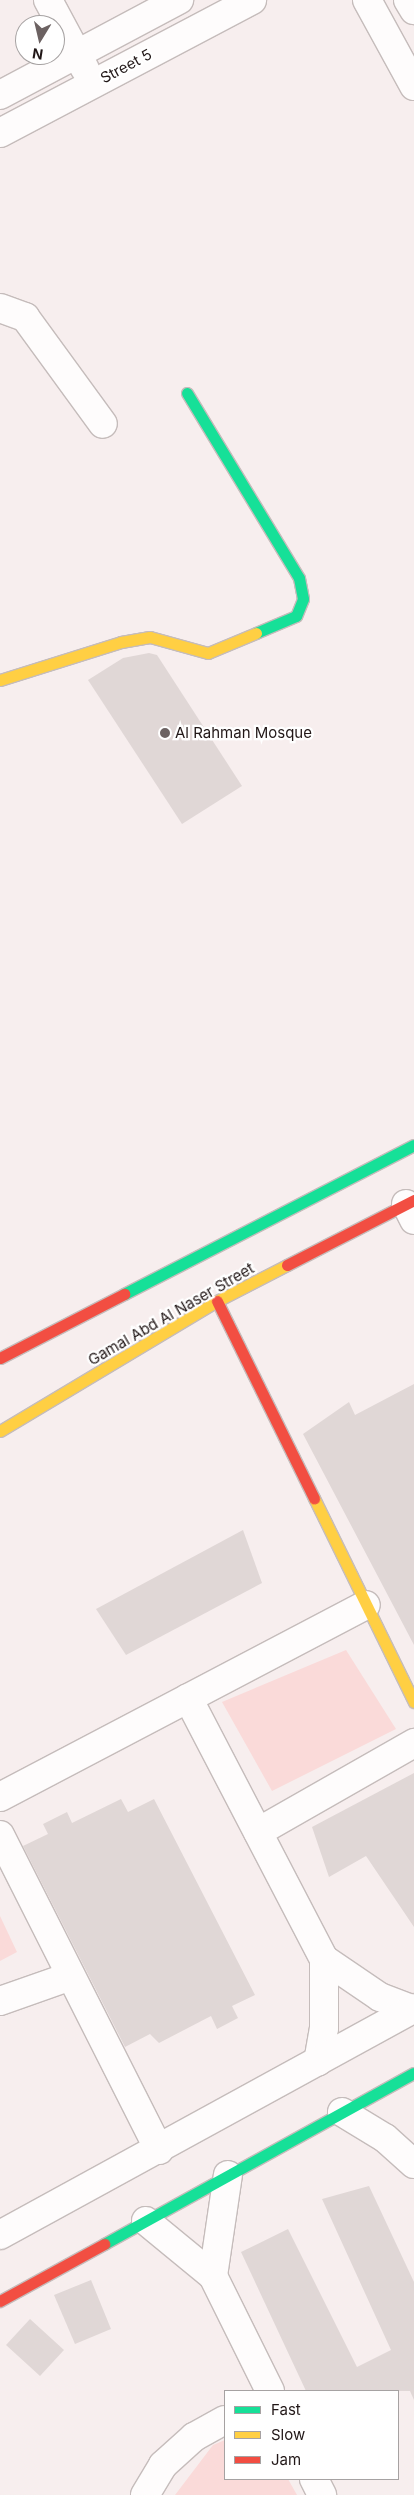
<!DOCTYPE html>
<html>
<head>
<meta charset="utf-8">
<style>
  body { margin:0 }
  #map { position:relative; width:414px; height:2495px; overflow:hidden; background:#f7eeee; font-family:Inter,sans-serif }
  div>[style] { position:absolute }
  .green>* { inset:0; background:#fadad9 }
  .building>* { inset:0; background:#e0d7d6 }
  .roads { filter:drop-shadow(1px 0 #c5bcbb) drop-shadow(-1px 0 #c5bcbb) drop-shadow(0 1px #c5bcbb) drop-shadow(0 -1px #c5bcbb) }
  .street>* { height:28px; margin:-14px; padding:0 14px; transform-origin:14px; border-radius:14px; background:#fefcfc }
  .fast>* { height:11px; margin:-5.5px; padding:0 5.5px; transform-origin:5.5px; border-radius:5.5px; background:#16e098 }
  .slow>* { height:11px; margin:-5.5px; padding:0 5.5px; transform-origin:5.5px; border-radius:5.5px; background:#ffcf43 }
  .jam>* { height:11px; margin:-5.5px; padding:0 5.5px; transform-origin:5.5px; border-radius:5.5px; background:#f24e42 }
  .dots>* { width:14px; height:14px; translate:-50% -50%; box-sizing:border-box; border:2px solid #fff; border-radius:50% }
  span { translate:-50% -50%; white-space:nowrap; text-align:center; line-height:1.15; -webkit-text-stroke:4.5px #fff; paint-order:stroke }
  .street-label { font-size:15px; color:#211717 }
  .poi-label { font-size:15px; color:#211717 }
  .left { translate:0 -50%; text-align:left }
  .legend { position:absolute; left:224px; top:2390px; width:175px; height:90px; box-sizing:border-box; background:#fff; border:1px solid #a6a2a2; margin:0; padding:6px 9px; list-style:none; font-size:15px; color:#211717 }
  .legend li { display:flex; align-items:center; gap:10px; height:25px }
  .legend b { width:25px; border:1px solid #a6a2a2 }
  .north { position:absolute; left:15px; top:15px; width:50px; height:50px; box-sizing:border-box; background:#fff; border:1px solid #a6a2a2; border-radius:50%; rotate:189deg; font-size:14px; font-weight:700; line-height:20px; text-align:center; color:#211717 }
  .north::after { content:''; display:block; margin:auto; width:18px; height:22px; background:#6c6262; clip-path:polygon(50% 0,100% 100%,50% 72%,0 100%) }
</style>
</head>
<body>
<div id="map">
  <div class="green">
    <i style="clip-path:polygon(346px 1650px,396px 1729px,272px 1791px,222px 1702px)"></i>
    <i style="clip-path:polygon(0 1916px,17px 1952px,0 1961px)"></i>
    <i style="clip-path:polygon(225px 2440px,225px 2479px,288px 2479px,297px 2495px,175px 2495px,213px 2445px)"></i>
  </div>
  <div class="building">
    <i style="clip-path:polygon(149px 653px,157px 655px,242px 786px,182px 824px,88px 680px,123px 658px)"></i>
    <i style="clip-path:polygon(414px 1384px,414px 1645px,303px 1434px,349px 1402px,355px 1415px)"></i>
    <i style="clip-path:polygon(243px 1530px,262px 1583px,126px 1655px,96px 1609px)"></i>
    <i style="clip-path:polygon(414px 1773px,414px 1927px,366px 1856px,329px 1877px,312px 1827px)"></i>
    <i style="clip-path:polygon(121px 1799px,128px 1812px,154px 1799px,255px 1995px,232px 2006px,238px 2018px,217px 2029px,211px 2016px,159px 2043px,150px 2034px,125px 2047px,23px 1846px,48px 1834px,43px 1824px,67px 1812px,72px 1823px)"></i>
    <i style="clip-path:polygon(369px 2186px,414px 2282px,414px 2400px,410px 2391px,306px 2391px,241px 2252px,288px 2229px,357px 2367px,391px 2350px,322px 2199px)"></i>
    <i style="clip-path:polygon(91px 2280px,111px 2329px,75px 2344px,54px 2295px)"></i>
    <i style="clip-path:polygon(30px 2319px,64px 2350px,40px 2376px,6px 2345px)"></i>
  </div>
  <div class="roads">
    <div class="street">
      <i style="left:48px;top:0;width:78px;rotate:61.8deg"></i>
      <i style="left:367px;top:0;width:98px;rotate:61.3deg"></i>
      <i style="left:408px;top:0;width:12px;rotate:59deg"></i>
      <i style="left:0;top:95px;width:203px;rotate:-28deg"></i>
      <i style="left:0;top:133px;width:285px;rotate:-27.8deg"></i>
      <i style="left:0;top:308px;width:27px;rotate:20deg"></i>
      <i style="left:25px;top:317px;width:132px;rotate:53.9deg"></i>
      <i style="left:406px;top:1204px;width:18px;rotate:63deg"></i>
      <i style="left:188px;top:1698px;width:294px;rotate:62.5deg"></i>
      <i style="left:324px;top:1959px;width:69px;rotate:90deg"></i>
      <i style="left:324px;top:2028px;width:34px;rotate:100deg"></i>
      <i style="left:0;top:1797px;width:413px;rotate:-27.7deg"></i>
      <i style="left:258px;top:1832px;width:180px;rotate:-29.7deg"></i>
      <i style="left:0;top:1835px;width:353px;rotate:63.2deg"></i>
      <i style="left:324px;top:1959px;width:68px;rotate:34.2deg"></i>
      <i style="left:380px;top:1997px;width:33px;rotate:21deg"></i>
      <i style="left:0;top:2001px;width:75px;rotate:-19.4deg"></i>
      <i style="left:342px;top:2112px;width:50px;rotate:31.2deg"></i>
      <i style="left:385px;top:2138px;width:39px;rotate:42deg"></i>
      <i style="left:146px;top:2221px;width:87px;rotate:39.4deg"></i>
      <i style="left:213px;top:2276px;width:128px;rotate:63.6deg"></i>
      <i style="left:0;top:2235px;width:472px;rotate:-28.7deg"></i>
      <i style="left:213px;top:2276px;width:102px;rotate:-81.6deg"></i>
      <i style="left:314px;top:2479px;width:18px;rotate:63deg"></i>
      <i style="left:145px;top:2495px;width:35px;rotate:-59deg"></i>
      <i style="left:163px;top:2465px;width:42px;rotate:-42.1deg"></i>
      <i style="left:194px;top:2437px;width:35px;rotate:-29deg"></i>
    </div>
    <div class="fast">
      <i style="left:187px;top:393px;width:216px;rotate:58.8deg"></i>
      <i style="left:299px;top:578px;width:21px;rotate:79deg"></i>
      <i style="left:303px;top:599px;width:18px;rotate:112deg"></i>
      <i style="left:296px;top:616px;width:43px;rotate:157deg"></i>
      <i style="left:124px;top:1294px;width:326px;rotate:-27.2deg"></i>
      <i style="left:104px;top:2244px;width:354px;rotate:-28.9deg"></i>
    </div>
    <div class="slow">
      <i style="left:0;top:680px;width:127px;rotate:-17.4deg"></i>
      <i style="left:121px;top:642px;width:29px;rotate:-10deg"></i>
      <i style="left:150px;top:637px;width:60px;rotate:15.4deg"></i>
      <i style="left:208px;top:653px;width:52px;rotate:-22.6deg"></i>
      <i style="left:0;top:1431px;width:253px;rotate:-30.9deg"></i>
      <i style="left:217px;top:1301px;width:79px;rotate:-27.2deg"></i>
      <i style="left:314px;top:1498px;width:227px;rotate:63.9deg"></i>
    </div>
    <div class="jam">
      <i style="left:287px;top:1265px;width:143px;rotate:-27.1deg"></i>
      <i style="left:217px;top:1301px;width:220px;rotate:63.8deg"></i>
      <i style="left:0;top:1358px;width:140px;rotate:-27.3deg"></i>
      <i style="left:0;top:2301px;width:119px;rotate:-28.7deg"></i>
    </div>
  </div>
  <div class="dots">
    <i style="left:165px;top:733px;background:#6c6262"></i>
  </div>
  <div class="street-label">
    <span style="left:126px;top:66px;rotate:-28deg">Street 5</span>
    <span style="left:171px;top:1314px;rotate:-30deg">Gamal Abd Al Naser Street</span>
  </div>
  <div class="poi-label">
    <span class="left" style="left:175px;top:733px">Al Rahman Mosque</span>
  </div>
  <ul class="legend">
  <li><b style="height:6px;background:#16e098"></b>Fast</li>
  <li><b style="height:6px;background:#ffcf43"></b>Slow</li>
  <li><b style="height:6px;background:#f24e42"></b>Jam</li>
  </ul>
  <div class="north">N</div>
</div>
</body>
</html>
